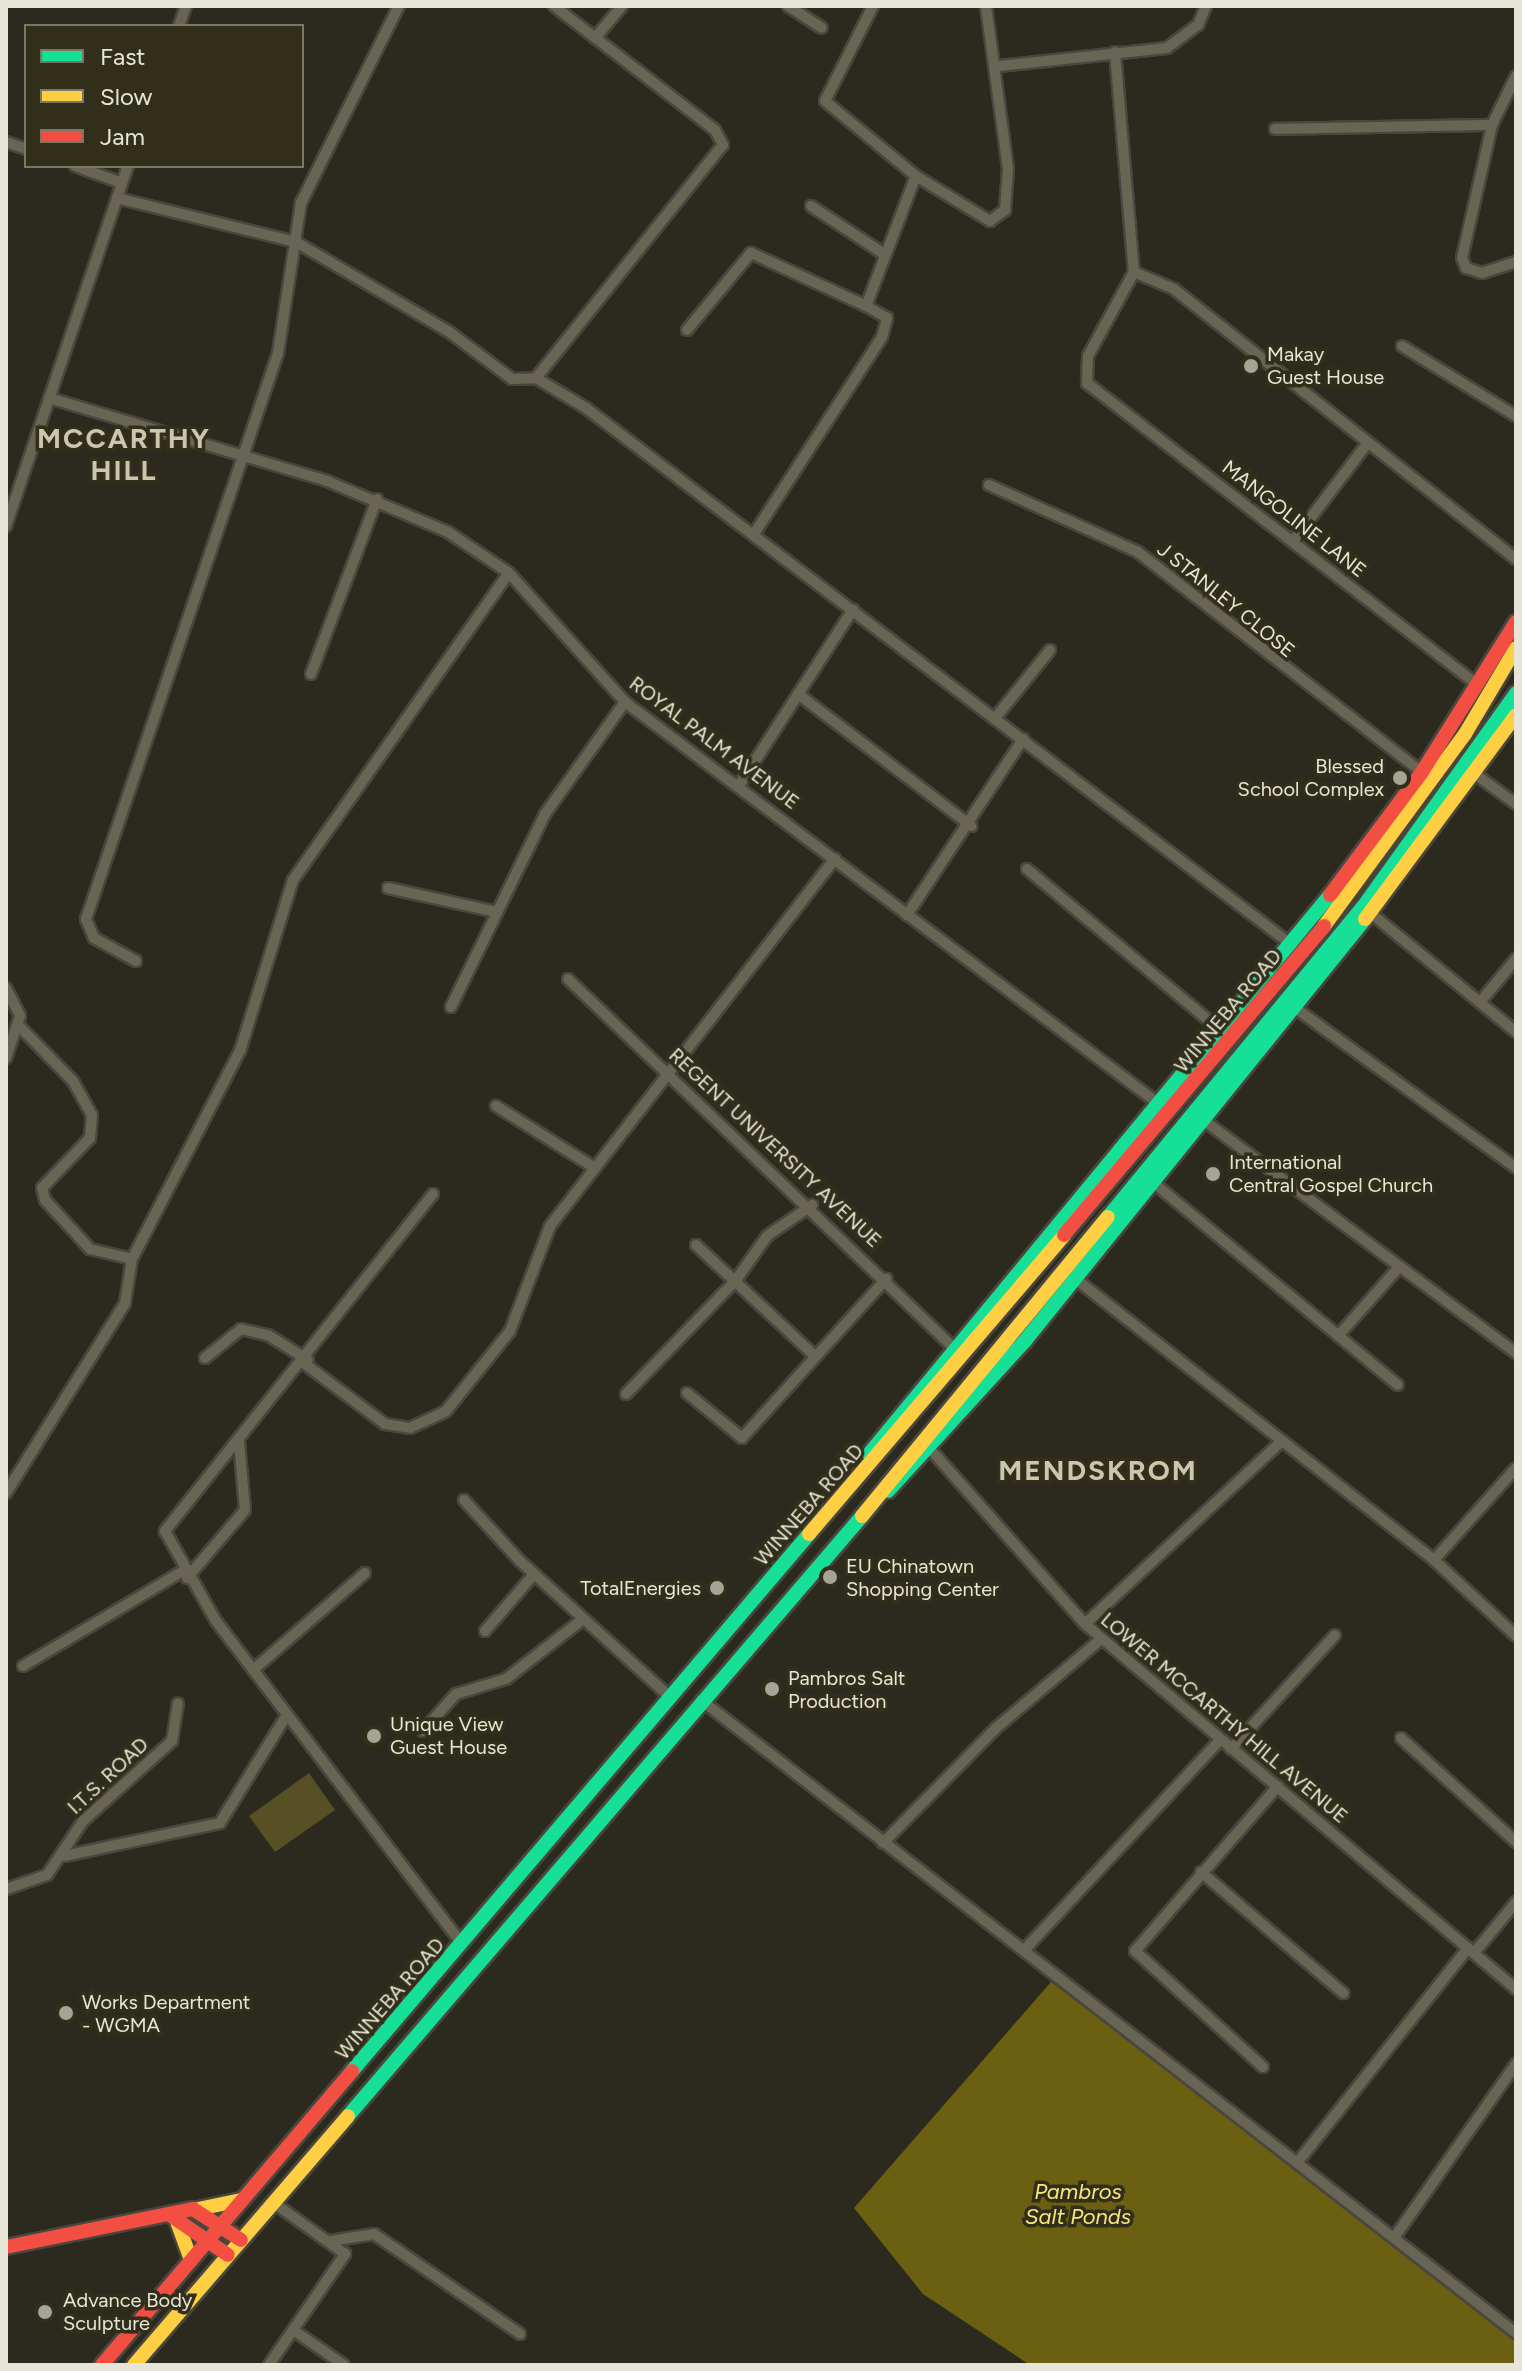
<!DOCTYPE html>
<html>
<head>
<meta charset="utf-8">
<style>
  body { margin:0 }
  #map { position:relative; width:1522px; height:2371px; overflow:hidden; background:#2c2a1f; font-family:Figtree,sans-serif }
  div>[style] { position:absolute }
  .green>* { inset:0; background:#575025 }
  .water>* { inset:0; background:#6b5f12 }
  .roads { filter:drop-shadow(2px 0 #49473d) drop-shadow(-2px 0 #49473d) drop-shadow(0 2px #49473d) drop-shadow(0 -2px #49473d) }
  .street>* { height:10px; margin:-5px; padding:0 5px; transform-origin:5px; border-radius:5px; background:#686555 }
  .fast>* { height:14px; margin:-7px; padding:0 7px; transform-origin:7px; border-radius:7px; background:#16e098 }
  .slow>* { height:14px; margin:-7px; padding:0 7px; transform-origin:7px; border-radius:7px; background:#ffcf43 }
  .jam>* { height:14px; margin:-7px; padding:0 7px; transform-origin:7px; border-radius:7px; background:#f24e42 }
  .dots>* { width:22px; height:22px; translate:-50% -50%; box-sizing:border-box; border:4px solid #312e1a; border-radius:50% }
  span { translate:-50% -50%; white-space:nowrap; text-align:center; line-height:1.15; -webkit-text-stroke:7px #312e1a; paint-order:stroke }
  .poi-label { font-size:20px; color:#e7e5d8 }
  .left { translate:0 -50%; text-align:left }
  .right { translate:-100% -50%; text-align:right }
  .street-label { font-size:20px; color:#e7e5d8 }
  .water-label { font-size:22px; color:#f8e67d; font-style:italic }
  .district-label { font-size:28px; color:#cbc6ae; font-weight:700; letter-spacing:2px }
  .frame { position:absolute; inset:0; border:8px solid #e7e5d8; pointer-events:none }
  .legend { position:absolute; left:24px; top:24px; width:280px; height:144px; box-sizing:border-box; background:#312e1a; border:2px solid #7a7766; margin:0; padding:10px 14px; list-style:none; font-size:24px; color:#e7e5d8 }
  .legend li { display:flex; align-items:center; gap:16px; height:40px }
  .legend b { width:40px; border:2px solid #7a7766 }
</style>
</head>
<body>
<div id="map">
  <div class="green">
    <i style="clip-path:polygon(309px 1773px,335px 1810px,275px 1852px,249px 1816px)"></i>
  </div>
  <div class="water">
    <i style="clip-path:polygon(1051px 1982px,1516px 2330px,1516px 2365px,1030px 2365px,923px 2294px,854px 2208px)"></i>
  </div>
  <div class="roads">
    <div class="street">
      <i style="left:788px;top:6px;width:40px;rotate:32.9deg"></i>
      <i style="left:873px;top:6px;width:106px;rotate:116.8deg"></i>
      <i style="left:825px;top:101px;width:118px;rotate:39.5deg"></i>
      <i style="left:916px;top:176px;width:87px;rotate:31.3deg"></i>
      <i style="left:990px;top:221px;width:19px;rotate:-36deg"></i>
      <i style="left:1005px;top:210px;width:41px;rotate:-85.8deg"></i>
      <i style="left:1008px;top:169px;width:164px;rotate:-97.7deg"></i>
      <i style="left:179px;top:26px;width:21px;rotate:-71deg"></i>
      <i style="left:595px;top:38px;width:42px;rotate:-49.8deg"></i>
      <i style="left:1115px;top:52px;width:221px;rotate:85.1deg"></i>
      <i style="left:1134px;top:272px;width:96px;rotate:118.7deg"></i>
      <i style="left:1088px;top:356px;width:27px;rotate:92deg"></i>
      <i style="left:1087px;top:383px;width:494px;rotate:37.7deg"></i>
      <i style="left:999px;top:66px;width:169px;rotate:-6.1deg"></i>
      <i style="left:1167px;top:48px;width:39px;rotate:-37deg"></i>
      <i style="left:1198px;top:25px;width:21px;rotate:-67deg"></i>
      <i style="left:1516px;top:76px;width:55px;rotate:116.1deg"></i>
      <i style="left:1492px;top:125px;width:136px;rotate:102.7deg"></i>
      <i style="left:1462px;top:258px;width:11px;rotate:68deg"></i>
      <i style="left:1466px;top:268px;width:17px;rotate:17deg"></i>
      <i style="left:1482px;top:273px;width:36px;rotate:-18deg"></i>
      <i style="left:1275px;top:129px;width:217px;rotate:-1.1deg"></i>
      <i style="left:6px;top:142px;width:21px;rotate:19deg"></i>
      <i style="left:75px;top:166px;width:50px;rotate:19.9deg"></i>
      <i style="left:117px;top:198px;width:184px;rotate:13.8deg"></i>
      <i style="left:296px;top:242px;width:176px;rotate:30.4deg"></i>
      <i style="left:448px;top:331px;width:80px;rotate:36.9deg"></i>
      <i style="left:512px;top:379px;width:24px;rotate:-2deg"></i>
      <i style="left:536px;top:378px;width:299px;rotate:-51.3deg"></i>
      <i style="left:723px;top:145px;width:17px;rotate:-118deg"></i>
      <i style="left:715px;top:130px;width:203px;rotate:-142.4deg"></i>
      <i style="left:811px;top:206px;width:87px;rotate:33.3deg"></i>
      <i style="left:1134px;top:272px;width:43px;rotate:23deg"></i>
      <i style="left:1174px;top:289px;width:436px;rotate:38.3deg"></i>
      <i style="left:687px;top:330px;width:100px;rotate:-50.3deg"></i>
      <i style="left:751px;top:253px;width:127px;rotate:24.7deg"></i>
      <i style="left:1402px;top:346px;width:134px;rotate:31.6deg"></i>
      <i style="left:536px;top:378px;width:58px;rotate:31deg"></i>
      <i style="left:586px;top:408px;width:887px;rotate:37.26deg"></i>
      <i style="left:49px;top:398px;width:290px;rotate:16.6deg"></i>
      <i style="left:327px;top:481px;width:131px;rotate:22.9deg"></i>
      <i style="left:448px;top:532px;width:73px;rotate:33.9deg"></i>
      <i style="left:509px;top:573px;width:173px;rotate:48deg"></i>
      <i style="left:625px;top:702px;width:668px;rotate:36.97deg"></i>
      <i style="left:989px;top:485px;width:163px;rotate:24.2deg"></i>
      <i style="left:1138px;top:552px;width:359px;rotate:37.8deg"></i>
      <i style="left:6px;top:526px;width:380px;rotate:-71.3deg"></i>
      <i style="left:754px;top:534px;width:235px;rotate:-57deg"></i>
      <i style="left:882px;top:337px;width:20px;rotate:-75deg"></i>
      <i style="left:887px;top:318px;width:24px;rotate:-150deg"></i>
      <i style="left:866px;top:306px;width:139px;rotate:-69deg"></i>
      <i style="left:1293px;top:541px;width:122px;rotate:-52.7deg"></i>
      <i style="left:311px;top:674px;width:187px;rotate:-69.3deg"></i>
      <i style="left:798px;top:694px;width:218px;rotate:37.3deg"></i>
      <i style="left:996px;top:717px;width:86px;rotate:-51.1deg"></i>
      <i style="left:1475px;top:774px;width:51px;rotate:36.2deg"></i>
      <i style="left:740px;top:784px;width:208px;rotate:-57.1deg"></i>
      <i style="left:1027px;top:869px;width:251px;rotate:39.8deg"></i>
      <i style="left:388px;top:888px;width:112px;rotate:12.4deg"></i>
      <i style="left:907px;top:915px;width:211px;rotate:-56.6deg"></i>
      <i style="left:1373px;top:915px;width:185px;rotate:39.3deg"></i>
      <i style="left:136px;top:961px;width:48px;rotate:-151.3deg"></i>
      <i style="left:94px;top:938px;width:21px;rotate:-113deg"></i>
      <i style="left:86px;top:919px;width:598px;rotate:-71.26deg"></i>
      <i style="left:278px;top:353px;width:152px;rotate:-81.3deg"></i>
      <i style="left:301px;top:203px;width:220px;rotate:-63.6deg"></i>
      <i style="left:568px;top:979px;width:533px;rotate:43.71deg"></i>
      <i style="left:6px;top:988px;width:31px;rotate:63deg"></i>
      <i style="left:20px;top:1016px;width:44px;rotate:108.4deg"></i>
      <i style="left:1481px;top:1001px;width:55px;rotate:-50.2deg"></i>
      <i style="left:451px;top:1007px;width:215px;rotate:-64deg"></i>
      <i style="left:545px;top:814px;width:138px;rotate:-54.5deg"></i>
      <i style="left:1298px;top:1010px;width:269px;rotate:35.9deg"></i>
      <i style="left:19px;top:1026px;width:77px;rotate:45.5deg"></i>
      <i style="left:73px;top:1081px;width:39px;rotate:61deg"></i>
      <i style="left:92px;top:1115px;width:23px;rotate:95deg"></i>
      <i style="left:90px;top:1138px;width:69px;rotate:133.8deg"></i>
      <i style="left:42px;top:1188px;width:12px;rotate:76deg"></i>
      <i style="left:45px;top:1200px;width:67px;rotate:47.4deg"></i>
      <i style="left:90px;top:1249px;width:43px;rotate:13.4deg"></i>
      <i style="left:496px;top:1106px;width:117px;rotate:32.1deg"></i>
      <i style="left:1206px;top:1122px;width:387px;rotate:36.7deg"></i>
      <i style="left:1155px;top:1184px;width:315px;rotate:39.6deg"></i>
      <i style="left:433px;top:1194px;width:431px;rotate:128.5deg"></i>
      <i style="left:165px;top:1531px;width:103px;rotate:60.5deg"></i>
      <i style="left:216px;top:1621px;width:406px;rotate:52.7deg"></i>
      <i style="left:696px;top:1245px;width:161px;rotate:43deg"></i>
      <i style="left:1077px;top:1280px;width:454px;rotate:38.1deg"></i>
      <i style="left:1434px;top:1560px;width:123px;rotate:-48.3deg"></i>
      <i style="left:1338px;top:1336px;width:92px;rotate:-48.5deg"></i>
      <i style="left:205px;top:1358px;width:46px;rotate:-38.9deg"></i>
      <i style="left:241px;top:1329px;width:28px;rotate:13deg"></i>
      <i style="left:268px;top:1335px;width:47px;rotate:32deg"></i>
      <i style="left:305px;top:1364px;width:100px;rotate:36.9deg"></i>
      <i style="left:385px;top:1424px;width:25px;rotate:9deg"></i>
      <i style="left:410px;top:1428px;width:40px;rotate:-25deg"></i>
      <i style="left:446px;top:1411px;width:102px;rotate:-51.3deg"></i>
      <i style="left:510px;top:1331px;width:112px;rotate:-69.1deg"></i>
      <i style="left:550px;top:1226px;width:465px;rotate:-52.2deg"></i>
      <i style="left:687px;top:1393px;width:71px;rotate:39.3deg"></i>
      <i style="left:742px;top:1438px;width:215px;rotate:-47.8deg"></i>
      <i style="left:626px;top:1394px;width:158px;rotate:-46deg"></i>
      <i style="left:736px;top:1280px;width:54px;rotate:-54.8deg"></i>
      <i style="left:767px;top:1236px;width:55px;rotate:-34.6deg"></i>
      <i style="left:931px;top:1450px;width:232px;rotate:48.5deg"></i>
      <i style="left:1085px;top:1624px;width:565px;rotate:40.26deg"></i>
      <i style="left:6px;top:1493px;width:224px;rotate:-57.9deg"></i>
      <i style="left:125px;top:1303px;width:45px;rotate:-81deg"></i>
      <i style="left:132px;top:1259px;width:234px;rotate:-62.6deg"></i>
      <i style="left:240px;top:1051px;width:179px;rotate:-72.8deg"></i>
      <i style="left:293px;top:880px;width:375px;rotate:-54.9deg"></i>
      <i style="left:464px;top:1500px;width:83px;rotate:47.4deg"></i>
      <i style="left:520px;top:1561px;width:204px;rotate:42.2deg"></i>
      <i style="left:1434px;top:1560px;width:112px;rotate:42.8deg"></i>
      <i style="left:187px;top:1578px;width:89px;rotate:-49.5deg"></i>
      <i style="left:245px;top:1510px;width:69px;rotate:-95deg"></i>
      <i style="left:1085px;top:1624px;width:265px;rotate:-42.9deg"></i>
      <i style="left:485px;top:1631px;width:75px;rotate:-49.3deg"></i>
      <i style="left:23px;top:1666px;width:186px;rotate:-30.7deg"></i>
      <i style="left:253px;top:1670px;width:148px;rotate:-40.9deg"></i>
      <i style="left:701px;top:1700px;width:1032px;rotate:37.84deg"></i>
      <i style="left:423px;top:1731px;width:50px;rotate:-48.3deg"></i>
      <i style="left:456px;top:1694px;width:52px;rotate:-16.7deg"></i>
      <i style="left:506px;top:1679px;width:98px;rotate:-37.9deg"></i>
      <i style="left:1401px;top:1738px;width:155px;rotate:42.1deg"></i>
      <i style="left:1231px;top:1749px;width:154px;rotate:-47.6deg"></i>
      <i style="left:883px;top:1843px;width:160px;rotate:-45.5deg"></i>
      <i style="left:995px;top:1729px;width:139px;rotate:-40.3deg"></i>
      <i style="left:64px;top:1856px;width:159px;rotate:-11.9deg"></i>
      <i style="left:220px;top:1823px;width:126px;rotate:-58.3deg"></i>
      <i style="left:1201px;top:1872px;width:187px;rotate:40.4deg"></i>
      <i style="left:6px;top:1889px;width:43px;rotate:-18.9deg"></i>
      <i style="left:47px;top:1875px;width:65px;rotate:-56.3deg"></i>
      <i style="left:83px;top:1821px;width:120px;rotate:-42deg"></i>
      <i style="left:172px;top:1741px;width:38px;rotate:-81deg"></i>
      <i style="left:1027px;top:1947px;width:283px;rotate:-47deg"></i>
      <i style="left:1474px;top:1953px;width:66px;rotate:-50.5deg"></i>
      <i style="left:1263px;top:2067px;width:173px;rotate:-137.8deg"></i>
      <i style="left:1135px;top:1951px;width:218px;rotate:-49.1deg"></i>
      <i style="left:1297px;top:2163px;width:275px;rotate:-51.5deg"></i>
      <i style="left:1394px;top:2238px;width:213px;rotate:-55deg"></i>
      <i style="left:330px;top:2241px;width:45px;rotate:-9deg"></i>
      <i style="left:374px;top:2234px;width:177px;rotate:34.4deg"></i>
      <i style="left:296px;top:2332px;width:58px;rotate:34.5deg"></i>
      <i style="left:269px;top:2365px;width:135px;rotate:-55.6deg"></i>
      <i style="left:345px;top:2254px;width:87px;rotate:-144.3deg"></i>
    </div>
    <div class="fast">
      <i style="left:1108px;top:1217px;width:401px;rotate:-50.6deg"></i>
      <i style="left:1363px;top:907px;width:263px;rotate:-54.4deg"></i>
      <i style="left:869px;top:1454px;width:725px;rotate:-50.49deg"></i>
      <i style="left:888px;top:1491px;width:202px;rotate:-47.6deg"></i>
      <i style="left:1024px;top:1342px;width:543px;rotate:-51.13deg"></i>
      <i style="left:352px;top:2071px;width:705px;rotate:-49.6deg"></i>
      <i style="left:348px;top:2116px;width:790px;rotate:-49.41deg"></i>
    </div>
    <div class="slow">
      <i style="left:1365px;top:919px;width:254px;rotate:-53.5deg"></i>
      <i style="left:1324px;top:926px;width:238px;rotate:-53.7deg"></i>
      <i style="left:1465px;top:734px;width:100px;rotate:-59.3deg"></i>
      <i style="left:862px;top:1516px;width:387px;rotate:-50.6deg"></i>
      <i style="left:809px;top:1534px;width:393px;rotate:-49.5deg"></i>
      <i style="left:198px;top:2209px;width:45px;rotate:-11.6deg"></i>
      <i style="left:175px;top:2216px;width:47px;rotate:70deg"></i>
      <i style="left:134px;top:2365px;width:328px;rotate:-49.3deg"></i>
    </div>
    <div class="jam">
      <i style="left:1330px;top:895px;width:154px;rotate:-53.2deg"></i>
      <i style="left:1422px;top:772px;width:177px;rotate:-57.9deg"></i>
      <i style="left:1064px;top:1235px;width:404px;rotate:-49.9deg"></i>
      <i style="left:170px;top:2215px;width:70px;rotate:34.6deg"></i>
      <i style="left:6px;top:2247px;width:191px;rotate:-11.5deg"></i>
      <i style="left:193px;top:2209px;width:57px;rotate:32.9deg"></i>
      <i style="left:102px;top:2365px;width:386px;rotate:-49.6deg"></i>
    </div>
  </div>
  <div class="dots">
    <i style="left:1251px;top:366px;background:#a6a497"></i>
    <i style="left:1400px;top:778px;background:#a6a497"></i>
    <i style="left:1213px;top:1174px;background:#a6a497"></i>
    <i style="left:830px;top:1577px;background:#a6a497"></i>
    <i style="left:717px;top:1588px;background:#a6a497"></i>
    <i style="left:772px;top:1689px;background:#a6a497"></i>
    <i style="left:374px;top:1736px;background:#a6a497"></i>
    <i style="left:66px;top:2013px;background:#a6a497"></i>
    <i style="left:45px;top:2312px;background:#a6a497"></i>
  </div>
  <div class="poi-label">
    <span class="left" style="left:1267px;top:366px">Makay<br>Guest House</span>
    <span class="right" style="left:1384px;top:778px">Blessed<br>School Complex</span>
    <span class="left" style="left:1229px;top:1174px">International<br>Central Gospel Church</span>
    <span class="left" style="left:846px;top:1578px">EU Chinatown<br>Shopping Center</span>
    <span class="right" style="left:701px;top:1588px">TotalEnergies</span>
    <span class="left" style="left:788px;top:1690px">Pambros Salt<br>Production</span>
    <span class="left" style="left:390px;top:1736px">Unique View<br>Guest House</span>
    <span class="left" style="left:82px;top:2014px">Works Department<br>- WGMA</span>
    <span class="left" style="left:63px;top:2312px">Advance Body<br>Sculpture</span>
  </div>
  <div class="street-label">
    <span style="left:1294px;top:519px;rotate:38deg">MANGOLINE LANE</span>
    <span style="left:1226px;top:600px;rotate:39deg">J STANLEY CLOSE</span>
    <span style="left:714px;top:743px;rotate:37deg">ROYAL PALM AVENUE</span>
    <span style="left:1228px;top:1011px;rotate:-50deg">WINNEBA ROAD</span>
    <span style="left:775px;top:1148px;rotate:43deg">REGENT UNIVERSITY AVENUE</span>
    <span style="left:809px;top:1505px;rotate:-49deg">WINNEBA ROAD</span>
    <span style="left:1224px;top:1718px;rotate:40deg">LOWER MCCARTHY HILL AVENUE</span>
    <span style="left:108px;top:1776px;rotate:-43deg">I.T.S. ROAD</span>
    <span style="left:390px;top:1999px;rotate:-49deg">WINNEBA ROAD</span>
  </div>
  <div class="water-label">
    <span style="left:1078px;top:2204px">Pambros<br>Salt Ponds</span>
  </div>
  <div class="district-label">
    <span style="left:124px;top:454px">MCCARTHY<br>HILL</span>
    <span style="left:1098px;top:1470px">MENDSKROM</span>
  </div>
  <div class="frame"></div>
  <ul class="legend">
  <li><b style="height:10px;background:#16e098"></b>Fast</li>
  <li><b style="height:10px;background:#ffcf43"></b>Slow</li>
  <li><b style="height:10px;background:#f24e42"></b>Jam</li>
  </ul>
</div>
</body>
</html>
